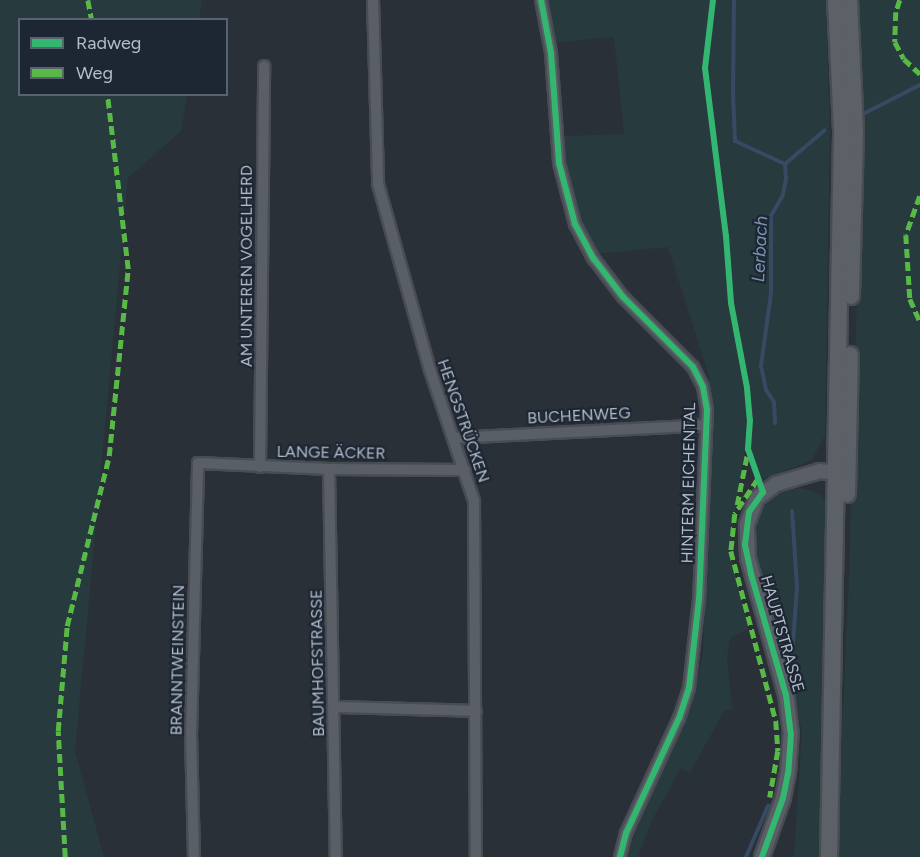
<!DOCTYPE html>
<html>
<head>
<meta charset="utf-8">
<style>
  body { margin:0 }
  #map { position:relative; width:920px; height:857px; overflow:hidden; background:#2a3038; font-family:Figtree,sans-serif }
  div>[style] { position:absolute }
  .green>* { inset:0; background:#273a3e }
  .stream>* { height:4px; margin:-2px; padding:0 2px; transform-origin:2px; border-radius:2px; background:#384963 }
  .roads { filter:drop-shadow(2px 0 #484c53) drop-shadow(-2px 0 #484c53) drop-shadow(0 2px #484c53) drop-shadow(0 -2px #484c53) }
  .minor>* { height:10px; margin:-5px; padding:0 5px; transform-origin:5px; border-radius:5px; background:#5a5e66 }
  .tertiary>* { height:14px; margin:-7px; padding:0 7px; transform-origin:7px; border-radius:7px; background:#5a5e66 }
  .primary>* { height:16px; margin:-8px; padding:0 8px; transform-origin:8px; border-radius:8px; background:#5c6168 }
  .quiet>* { height:4.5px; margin-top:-2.25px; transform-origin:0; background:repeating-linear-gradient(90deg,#58b947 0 9px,transparent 0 13.5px) }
  .cycleway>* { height:6px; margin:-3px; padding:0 3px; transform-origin:3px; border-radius:3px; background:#33b770 }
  span { translate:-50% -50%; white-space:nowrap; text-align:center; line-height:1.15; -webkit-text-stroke:4.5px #1d2633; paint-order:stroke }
  .street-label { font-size:16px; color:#b4bcc9 }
  .water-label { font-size:18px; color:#7c92b1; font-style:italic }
  .legend { position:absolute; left:18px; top:18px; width:210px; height:78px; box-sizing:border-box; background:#1d2633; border:2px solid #59626f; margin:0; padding:8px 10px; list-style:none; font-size:18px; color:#b4bcc9 }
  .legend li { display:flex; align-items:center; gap:12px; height:30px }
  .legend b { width:30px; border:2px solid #59626f }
</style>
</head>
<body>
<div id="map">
  <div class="green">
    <i style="clip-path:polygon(0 0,202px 0,199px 19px,20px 20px,20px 94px,187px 95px,181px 131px,128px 178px,75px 751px,104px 857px,0 857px)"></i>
    <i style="clip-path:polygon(544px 0,826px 0,830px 131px,825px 435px,812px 460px,762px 480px,750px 451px,745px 450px,729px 547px,748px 629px,730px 638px,727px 657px,732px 709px,724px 711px,690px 773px,681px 768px,652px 820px,638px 857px,628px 857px,634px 835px,691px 709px,703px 652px,712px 422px,709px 376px,668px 247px,597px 254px,579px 221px,563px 167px,561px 136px,624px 134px,614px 37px,553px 43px)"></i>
    <i style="clip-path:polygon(853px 0,920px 0,920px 857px,836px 857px,849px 579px,859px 216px)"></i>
    <i style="clip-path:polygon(801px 488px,818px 493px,827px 503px,820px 857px,794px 857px,802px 730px,760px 572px,754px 542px,756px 519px,767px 502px,785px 491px)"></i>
  </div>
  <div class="stream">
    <i style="left:734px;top:0;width:93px;rotate:90.6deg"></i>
    <i style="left:733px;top:93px;width:48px;rotate:87.6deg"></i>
    <i style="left:735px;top:141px;width:55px;rotate:24.7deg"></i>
    <i style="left:785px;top:164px;width:15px;rotate:86deg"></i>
    <i style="left:786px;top:179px;width:16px;rotate:101deg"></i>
    <i style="left:783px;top:195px;width:24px;rotate:120deg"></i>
    <i style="left:771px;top:216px;width:77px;rotate:90deg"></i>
    <i style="left:771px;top:293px;width:74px;rotate:97.8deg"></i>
    <i style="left:761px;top:366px;width:25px;rotate:78deg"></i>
    <i style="left:766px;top:390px;width:14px;rotate:56deg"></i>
    <i style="left:774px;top:402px;width:21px;rotate:87deg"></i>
    <i style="left:865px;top:113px;width:62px;rotate:-27deg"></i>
    <i style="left:785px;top:164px;width:52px;rotate:-40.4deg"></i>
    <i style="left:792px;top:511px;width:76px;rotate:86.2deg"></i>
    <i style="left:797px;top:587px;width:56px;rotate:94.1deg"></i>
    <i style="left:746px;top:857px;width:56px;rotate:-66.7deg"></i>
  </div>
  <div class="roads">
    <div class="minor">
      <i style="left:373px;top:0;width:184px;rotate:88.4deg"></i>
      <i style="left:378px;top:184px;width:193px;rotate:74.4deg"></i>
      <i style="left:430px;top:370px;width:138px;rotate:71.4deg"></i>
      <i style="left:474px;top:501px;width:356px;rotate:89.7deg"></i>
      <i style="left:541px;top:0;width:54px;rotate:79.3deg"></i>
      <i style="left:551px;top:53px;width:110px;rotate:85.8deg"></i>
      <i style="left:559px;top:163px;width:63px;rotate:75.3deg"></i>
      <i style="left:575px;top:224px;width:40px;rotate:62deg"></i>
      <i style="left:594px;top:259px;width:48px;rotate:52.7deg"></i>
      <i style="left:623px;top:297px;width:99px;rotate:45deg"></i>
      <i style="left:693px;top:367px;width:22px;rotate:63deg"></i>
      <i style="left:703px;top:387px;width:23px;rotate:80deg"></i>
      <i style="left:707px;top:410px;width:189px;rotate:92.4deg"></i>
      <i style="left:699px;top:599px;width:90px;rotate:96.4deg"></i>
      <i style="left:689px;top:688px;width:32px;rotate:108deg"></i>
      <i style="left:679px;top:718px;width:127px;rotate:114.7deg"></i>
      <i style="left:626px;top:833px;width:25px;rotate:104deg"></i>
      <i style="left:453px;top:438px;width:254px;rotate:-2.9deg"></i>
      <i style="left:260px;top:467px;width:401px;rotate:-89.4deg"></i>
      <i style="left:329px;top:469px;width:388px;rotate:89deg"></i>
      <i style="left:334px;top:707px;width:142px;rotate:1.6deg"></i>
      <i style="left:194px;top:857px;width:122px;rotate:-91.4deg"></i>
      <i style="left:191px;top:735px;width:272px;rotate:-88.5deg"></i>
      <i style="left:198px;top:463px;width:131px;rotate:2.6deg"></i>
      <i style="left:329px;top:469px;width:136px;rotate:0.4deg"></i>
    </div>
    <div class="tertiary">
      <i style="left:762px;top:857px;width:63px;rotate:-70.4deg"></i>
      <i style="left:783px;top:798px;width:25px;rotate:-79deg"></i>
      <i style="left:788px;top:773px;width:39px;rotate:-86deg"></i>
      <i style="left:791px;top:734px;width:39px;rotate:-97deg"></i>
      <i style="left:786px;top:695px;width:142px;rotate:-105.5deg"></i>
      <i style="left:748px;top:558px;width:34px;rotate:-92deg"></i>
      <i style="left:747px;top:524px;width:28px;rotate:-69deg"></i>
      <i style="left:757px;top:498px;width:24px;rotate:-36deg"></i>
      <i style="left:776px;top:484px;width:46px;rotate:-16.5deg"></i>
      <i style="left:820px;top:471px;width:24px;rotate:7deg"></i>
    </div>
    <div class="primary">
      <i style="left:849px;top:0;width:132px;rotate:87.4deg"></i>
      <i style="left:855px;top:132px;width:164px;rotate:91.4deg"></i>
      <i style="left:847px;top:494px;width:139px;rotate:-88.8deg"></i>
      <i style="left:829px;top:857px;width:726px;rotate:-88.97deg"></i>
      <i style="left:842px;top:131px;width:131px;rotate:-92.6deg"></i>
    </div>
  </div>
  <div class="quiet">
    <i style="left:88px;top:0;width:20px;rotate:79deg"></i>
    <i style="left:900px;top:0;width:13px;rotate:108deg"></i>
    <i style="left:896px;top:12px;width:30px;rotate:92deg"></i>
    <i style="left:895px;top:42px;width:19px;rotate:62deg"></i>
    <i style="left:904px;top:59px;width:22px;rotate:43deg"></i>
    <i style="left:920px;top:196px;width:41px;rotate:109.7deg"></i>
    <i style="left:906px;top:235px;width:64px;rotate:86.4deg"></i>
    <i style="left:910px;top:299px;width:24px;rotate:66deg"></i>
    <i style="left:758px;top:479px;width:42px;rotate:123.3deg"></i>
    <i style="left:735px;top:514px;width:37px;rotate:96deg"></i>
    <i style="left:731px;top:551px;width:176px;rotate:75.2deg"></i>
    <i style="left:776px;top:721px;width:30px;rotate:86deg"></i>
    <i style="left:778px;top:751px;width:47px;rotate:99.9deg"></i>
    <i style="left:737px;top:505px;width:51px;rotate:-78.7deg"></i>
    <i style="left:65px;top:857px;width:126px;rotate:-93.2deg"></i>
    <i style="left:58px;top:731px;width:105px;rotate:-85.1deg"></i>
    <i style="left:67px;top:626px;width:175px;rotate:-76.1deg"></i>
    <i style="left:109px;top:456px;width:188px;rotate:-84.2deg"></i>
    <i style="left:128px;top:269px;width:176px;rotate:-96.8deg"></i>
  </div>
  <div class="cycleway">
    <i style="left:541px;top:0;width:54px;rotate:79.3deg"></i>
    <i style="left:551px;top:53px;width:110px;rotate:85.8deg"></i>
    <i style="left:559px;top:163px;width:63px;rotate:75.3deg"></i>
    <i style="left:575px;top:224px;width:40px;rotate:62deg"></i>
    <i style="left:594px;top:259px;width:48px;rotate:52.7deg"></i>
    <i style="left:623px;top:297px;width:99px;rotate:45deg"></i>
    <i style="left:693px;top:367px;width:22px;rotate:63deg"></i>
    <i style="left:703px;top:387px;width:23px;rotate:80deg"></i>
    <i style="left:707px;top:410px;width:189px;rotate:92.4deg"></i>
    <i style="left:699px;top:599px;width:90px;rotate:96.4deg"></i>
    <i style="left:689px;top:688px;width:32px;rotate:108deg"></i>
    <i style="left:679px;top:718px;width:127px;rotate:114.7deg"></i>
    <i style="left:626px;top:833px;width:25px;rotate:104deg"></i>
    <i style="left:713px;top:0;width:68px;rotate:96.7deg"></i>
    <i style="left:705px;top:68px;width:169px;rotate:82.9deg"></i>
    <i style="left:726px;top:236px;width:67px;rotate:85.7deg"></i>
    <i style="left:731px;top:303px;width:86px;rotate:79.3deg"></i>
    <i style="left:747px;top:388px;width:32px;rotate:85deg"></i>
    <i style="left:750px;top:420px;width:29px;rotate:94deg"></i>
    <i style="left:748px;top:449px;width:46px;rotate:70.8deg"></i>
    <i style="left:763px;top:492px;width:24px;rotate:125deg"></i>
    <i style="left:749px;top:512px;width:33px;rotate:97deg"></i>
    <i style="left:745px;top:545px;width:30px;rotate:78deg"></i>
    <i style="left:751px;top:574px;width:126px;rotate:73.9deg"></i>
    <i style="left:786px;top:695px;width:39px;rotate:83deg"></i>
    <i style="left:791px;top:734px;width:39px;rotate:94deg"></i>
    <i style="left:788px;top:773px;width:25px;rotate:101deg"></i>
    <i style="left:783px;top:798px;width:63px;rotate:109.6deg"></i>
  </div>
  <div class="street-label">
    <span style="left:247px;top:266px;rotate:-90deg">AM UNTEREN VOGELHERD</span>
    <span style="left:579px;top:416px;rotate:-3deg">BUCHENWEG</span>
    <span style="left:463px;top:421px;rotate:71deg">HENGSTRÜCKEN</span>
    <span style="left:331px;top:453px;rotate:1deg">LANGE ÄCKER</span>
    <span style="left:689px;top:483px;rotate:-89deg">HINTERM EICHENTAL</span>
    <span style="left:782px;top:634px;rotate:74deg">HAUPTSTRASSE</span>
    <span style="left:178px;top:660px;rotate:-89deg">BRANNTWEINSTEIN</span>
    <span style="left:318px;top:663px;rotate:-91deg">BAUMHOFSTRASSE</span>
  </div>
  <div class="water-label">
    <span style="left:760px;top:249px;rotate:-87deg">Lerbach</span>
  </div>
  <ul class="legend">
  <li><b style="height:8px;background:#33b770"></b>Radweg</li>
  <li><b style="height:8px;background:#58b947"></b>Weg</li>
  </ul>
</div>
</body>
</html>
